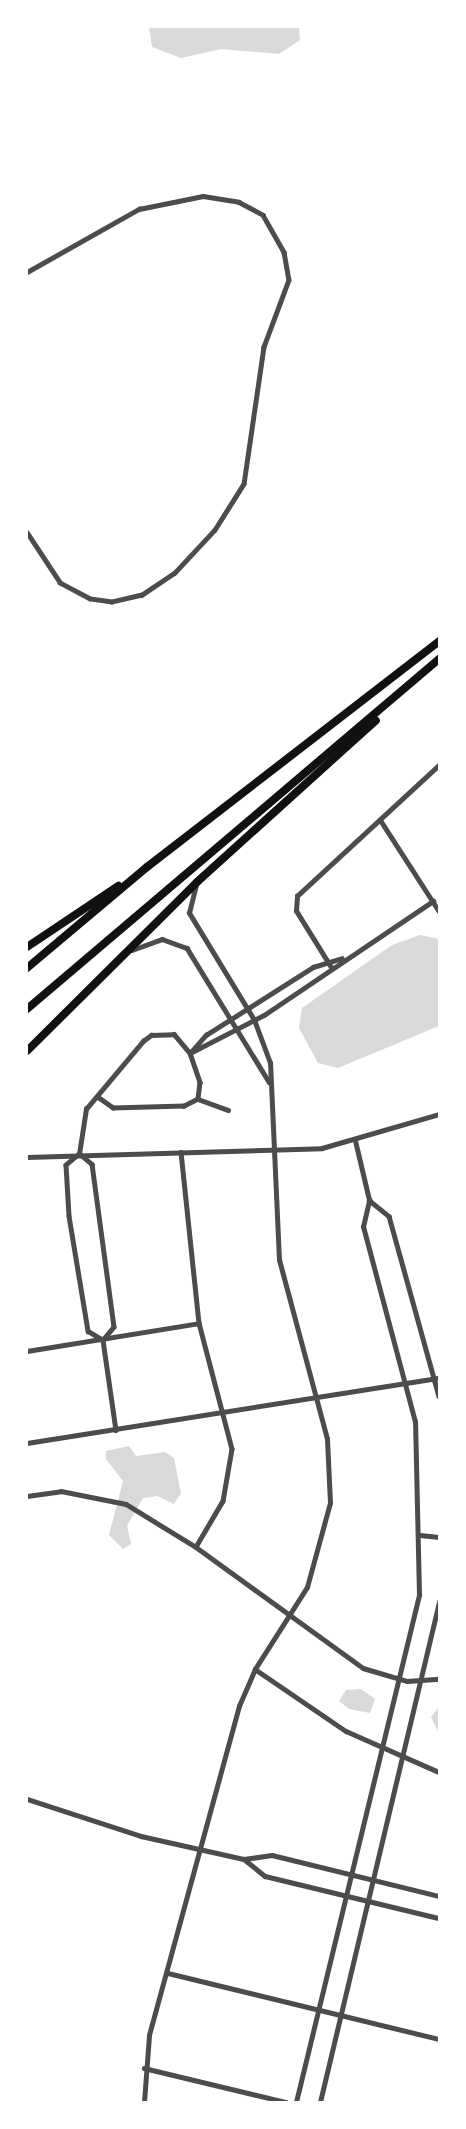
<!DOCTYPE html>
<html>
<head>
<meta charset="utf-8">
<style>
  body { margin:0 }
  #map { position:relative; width:466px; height:2129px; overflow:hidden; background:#fff; font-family:"Public Sans",sans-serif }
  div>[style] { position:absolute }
  .water>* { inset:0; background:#d9d9d9 }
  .minor>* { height:4.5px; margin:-2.25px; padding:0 2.25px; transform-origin:2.25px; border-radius:2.25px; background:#4c4c4c }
  .primary>* { height:8px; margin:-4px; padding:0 4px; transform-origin:4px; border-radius:4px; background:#111 }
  span { translate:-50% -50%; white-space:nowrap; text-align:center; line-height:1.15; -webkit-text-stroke:4.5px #fff; paint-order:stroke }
  .frame { position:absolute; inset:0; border:28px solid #fff; pointer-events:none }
</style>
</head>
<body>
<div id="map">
  <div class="water">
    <i style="clip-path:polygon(149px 27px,299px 27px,300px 40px,279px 54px,221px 49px,181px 58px,152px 47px)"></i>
    <i style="clip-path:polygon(420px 935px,439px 939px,439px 1026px,338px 1068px,318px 1063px,299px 1028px,302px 1008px,392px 945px)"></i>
    <i style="clip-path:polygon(129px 1446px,136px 1456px,165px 1452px,174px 1458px,181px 1493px,174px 1504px,157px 1496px,143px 1498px,127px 1526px,131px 1544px,123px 1549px,109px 1535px,123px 1481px,106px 1459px,106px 1451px)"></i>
    <i style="clip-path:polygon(361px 1689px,375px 1699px,370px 1713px,349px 1709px,339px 1701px,346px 1690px)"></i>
    <i style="clip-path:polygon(439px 1707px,439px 1733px,431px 1717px)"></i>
  </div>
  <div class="minor">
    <i style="left:27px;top:272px;width:129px;rotate:-29.4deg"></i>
    <i style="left:139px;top:209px;width:65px;rotate:-11.5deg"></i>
    <i style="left:203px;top:196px;width:36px;rotate:9deg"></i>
    <i style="left:239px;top:202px;width:27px;rotate:28deg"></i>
    <i style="left:263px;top:215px;width:43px;rotate:60.4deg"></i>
    <i style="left:284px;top:252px;width:28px;rotate:80deg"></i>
    <i style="left:289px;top:280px;width:72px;rotate:110.5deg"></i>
    <i style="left:264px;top:347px;width:138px;rotate:98.3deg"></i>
    <i style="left:244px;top:484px;width:54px;rotate:122.2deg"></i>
    <i style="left:215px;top:530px;width:59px;rotate:132.9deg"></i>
    <i style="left:175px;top:573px;width:40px;rotate:146deg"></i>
    <i style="left:142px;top:595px;width:31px;rotate:167deg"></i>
    <i style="left:112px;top:602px;width:22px;rotate:-172deg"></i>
    <i style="left:90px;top:599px;width:34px;rotate:-152deg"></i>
    <i style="left:60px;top:583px;width:60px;rotate:-123.4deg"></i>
    <i style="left:381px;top:821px;width:107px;rotate:57.2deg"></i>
    <i style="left:132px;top:950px;width:32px;rotate:-20deg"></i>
    <i style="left:162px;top:939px;width:27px;rotate:20deg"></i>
    <i style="left:187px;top:948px;width:157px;rotate:58.5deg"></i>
    <i style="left:332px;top:969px;width:68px;rotate:-121.8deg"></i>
    <i style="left:296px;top:911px;width:15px;rotate:-86deg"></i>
    <i style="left:297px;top:896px;width:193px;rotate:-42.7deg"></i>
    <i style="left:191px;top:1052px;width:23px;rotate:-49deg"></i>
    <i style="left:206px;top:1035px;width:127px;rotate:-32.4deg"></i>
    <i style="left:313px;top:967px;width:30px;rotate:-17deg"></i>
    <i style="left:190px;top:1053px;width:83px;rotate:-27.2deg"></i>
    <i style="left:264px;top:1015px;width:204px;rotate:-34deg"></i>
    <i style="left:198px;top:1099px;width:32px;rotate:20deg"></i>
    <i style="left:181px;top:1152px;width:172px;rotate:84deg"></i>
    <i style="left:199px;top:1323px;width:130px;rotate:75.3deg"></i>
    <i style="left:232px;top:1449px;width:53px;rotate:99.8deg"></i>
    <i style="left:223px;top:1501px;width:53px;rotate:120.4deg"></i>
    <i style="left:79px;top:1154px;width:46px;rotate:-81.2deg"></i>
    <i style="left:86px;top:1109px;width:89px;rotate:-50deg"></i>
    <i style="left:143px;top:1041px;width:10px;rotate:-37deg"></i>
    <i style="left:151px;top:1035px;width:23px;rotate:-2deg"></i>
    <i style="left:174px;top:1034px;width:25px;rotate:50deg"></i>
    <i style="left:190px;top:1053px;width:31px;rotate:71deg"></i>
    <i style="left:200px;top:1082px;width:17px;rotate:97deg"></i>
    <i style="left:198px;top:1099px;width:16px;rotate:153deg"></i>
    <i style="left:184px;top:1106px;width:71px;rotate:178.4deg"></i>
    <i style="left:113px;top:1108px;width:19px;rotate:-145deg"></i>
    <i style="left:79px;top:1154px;width:17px;rotate:140deg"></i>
    <i style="left:66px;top:1165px;width:51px;rotate:86.6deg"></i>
    <i style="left:69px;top:1216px;width:117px;rotate:80.6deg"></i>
    <i style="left:88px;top:1331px;width:17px;rotate:31deg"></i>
    <i style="left:80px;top:1154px;width:16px;rotate:40deg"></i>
    <i style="left:92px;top:1164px;width:164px;rotate:82.3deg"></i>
    <i style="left:114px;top:1327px;width:17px;rotate:130deg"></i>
    <i style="left:103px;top:1340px;width:91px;rotate:81.8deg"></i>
    <i style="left:27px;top:1157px;width:295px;rotate:-1.7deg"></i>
    <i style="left:322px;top:1148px;width:122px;rotate:-16.2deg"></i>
    <i style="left:369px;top:1200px;width:26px;rotate:39deg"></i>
    <i style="left:389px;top:1216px;width:187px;rotate:74.5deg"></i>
    <i style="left:27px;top:1351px;width:174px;rotate:-9.2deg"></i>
    <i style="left:27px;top:1443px;width:417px;rotate:-9deg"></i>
    <i style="left:27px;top:1496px;width:34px;rotate:-8deg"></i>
    <i style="left:61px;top:1491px;width:66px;rotate:11.3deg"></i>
    <i style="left:126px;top:1504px;width:82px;rotate:31.6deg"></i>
    <i style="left:196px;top:1547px;width:206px;rotate:35.9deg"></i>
    <i style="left:363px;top:1668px;width:46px;rotate:16.5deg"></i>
    <i style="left:407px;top:1681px;width:32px;rotate:-4deg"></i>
    <i style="left:420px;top:1535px;width:19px;rotate:6deg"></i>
    <i style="left:255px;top:1669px;width:110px;rotate:34.3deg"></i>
    <i style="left:346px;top:1731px;width:102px;rotate:23.8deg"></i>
    <i style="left:27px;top:1799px;width:120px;rotate:18deg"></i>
    <i style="left:141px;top:1836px;width:106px;rotate:12.6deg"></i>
    <i style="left:244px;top:1859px;width:28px;rotate:-8deg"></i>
    <i style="left:272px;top:1855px;width:172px;rotate:13.8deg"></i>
    <i style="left:244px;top:1859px;width:27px;rotate:39deg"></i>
    <i style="left:265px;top:1876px;width:179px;rotate:13.6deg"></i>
    <i style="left:168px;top:1973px;width:279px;rotate:13.7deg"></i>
    <i style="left:144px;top:2068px;width:146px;rotate:13.5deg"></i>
    <i style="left:144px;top:2102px;width:67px;rotate:-85.7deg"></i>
    <i style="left:149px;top:2035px;width:341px;rotate:-74.7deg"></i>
    <i style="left:239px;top:1706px;width:40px;rotate:-66.6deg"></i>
    <i style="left:255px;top:1669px;width:97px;rotate:-57.6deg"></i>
    <i style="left:307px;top:1587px;width:87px;rotate:-74.7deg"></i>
    <i style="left:330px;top:1503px;width:64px;rotate:-92.7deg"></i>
    <i style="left:327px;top:1439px;width:185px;rotate:-105deg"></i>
    <i style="left:279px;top:1260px;width:197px;rotate:-92.6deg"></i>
    <i style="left:270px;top:1063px;width:46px;rotate:-110.4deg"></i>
    <i style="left:254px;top:1020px;width:125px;rotate:-121.3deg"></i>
    <i style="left:189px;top:913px;width:29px;rotate:-76deg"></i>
    <i style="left:296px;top:2102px;width:522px;rotate:-76.36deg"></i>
    <i style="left:419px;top:1595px;width:173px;rotate:-91.3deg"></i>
    <i style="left:415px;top:1422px;width:202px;rotate:-104.9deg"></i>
    <i style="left:363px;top:1227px;width:28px;rotate:-77deg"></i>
    <i style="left:369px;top:1200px;width:61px;rotate:-103.3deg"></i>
    <i style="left:320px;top:2102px;width:514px;rotate:-76.61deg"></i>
  </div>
  <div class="primary">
    <i style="left:27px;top:947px;width:110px;rotate:-33.8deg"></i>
    <i style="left:27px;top:968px;width:157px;rotate:-40.1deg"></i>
    <i style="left:147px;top:867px;width:369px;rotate:-37.7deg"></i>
    <i style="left:27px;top:1009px;width:541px;rotate:-40.35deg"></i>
    <i style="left:27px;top:1051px;width:240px;rotate:-44.8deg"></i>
    <i style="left:197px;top:882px;width:241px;rotate:-42.1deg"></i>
  </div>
  <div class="frame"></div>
</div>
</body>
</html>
